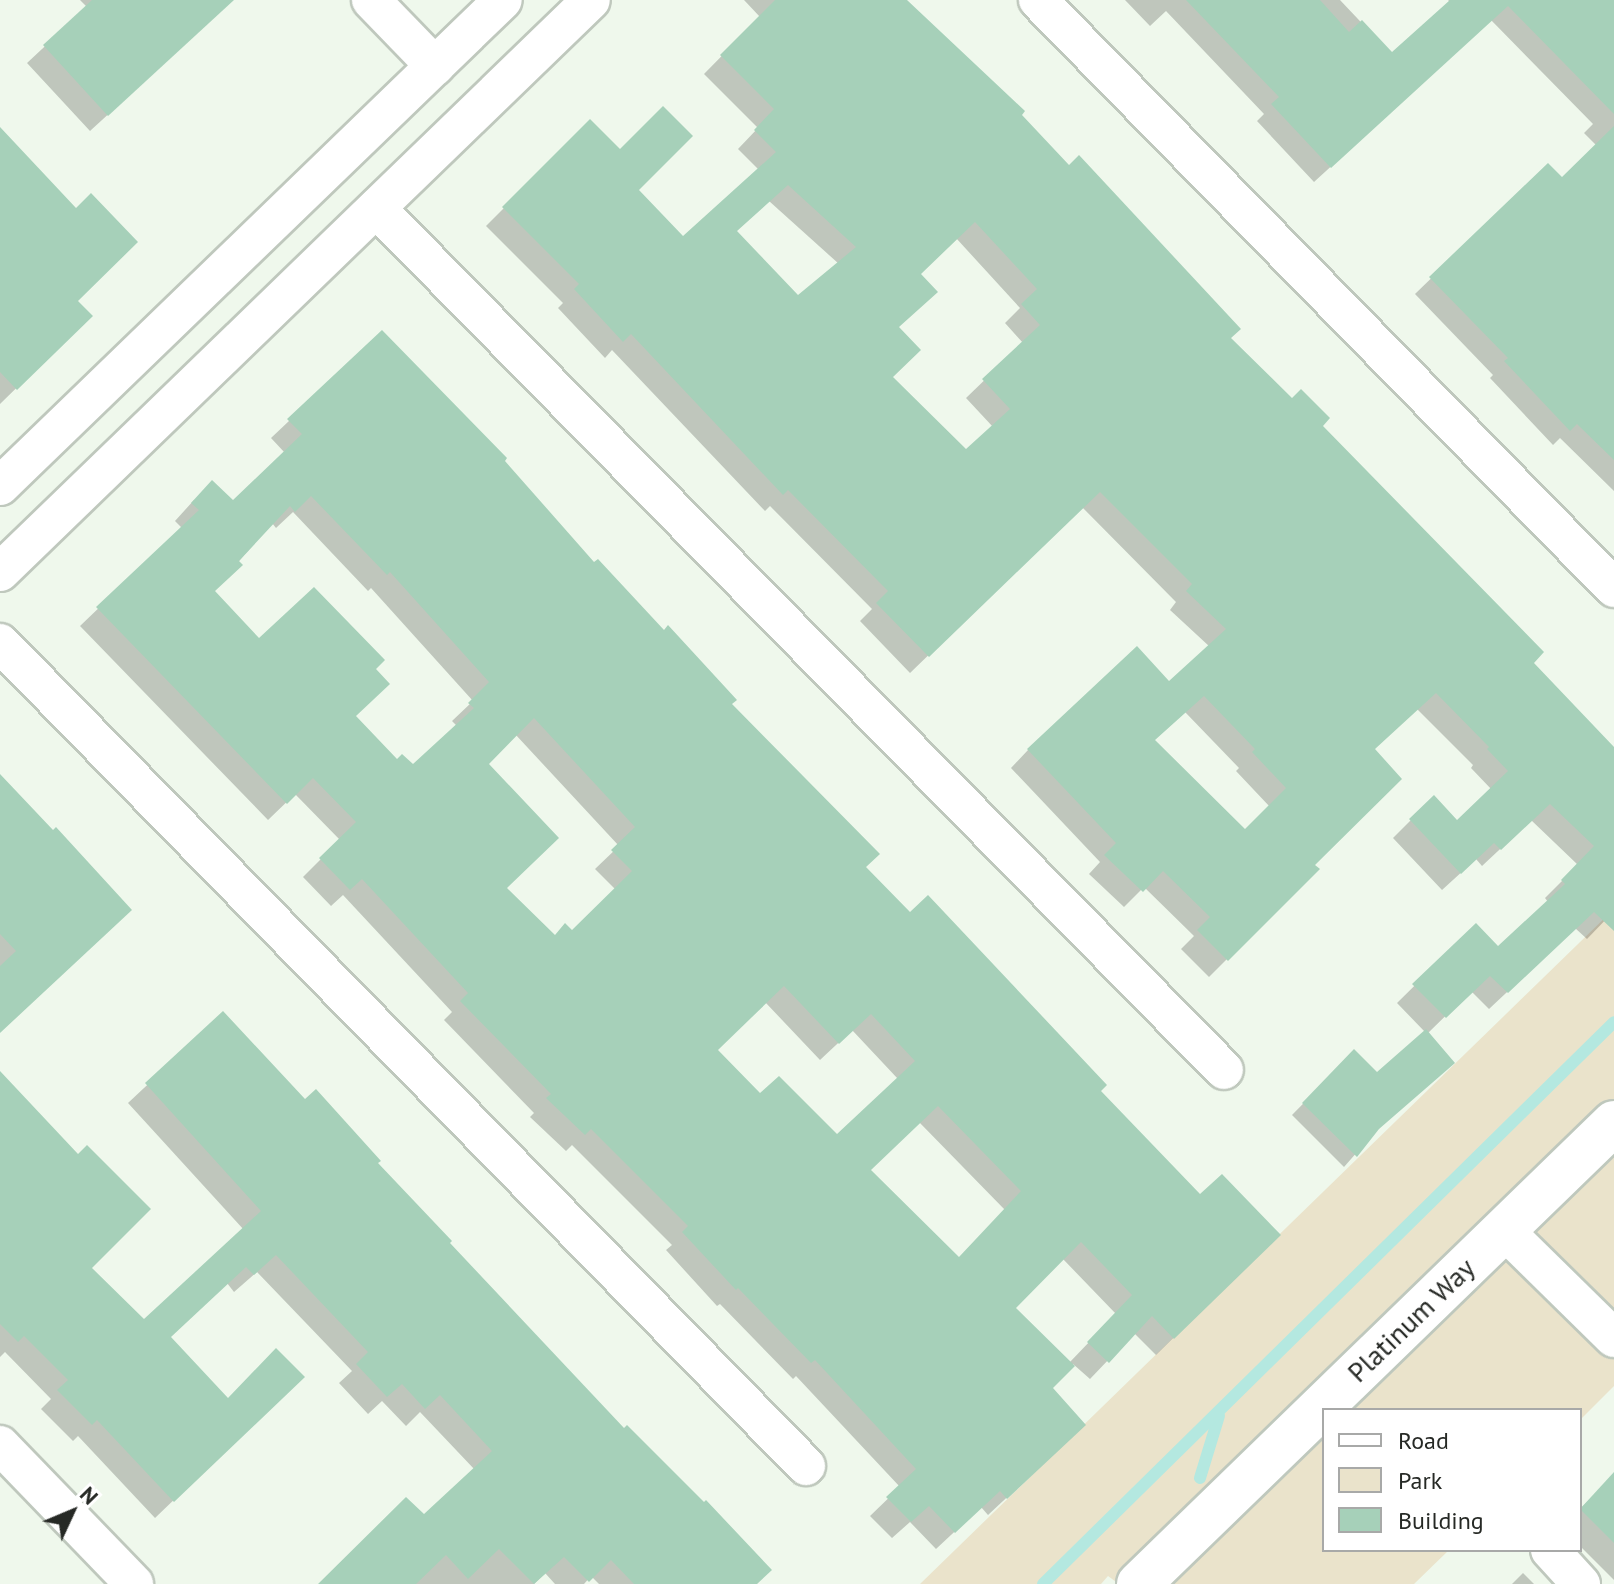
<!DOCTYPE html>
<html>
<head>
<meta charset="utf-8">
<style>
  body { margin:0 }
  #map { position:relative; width:1614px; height:1584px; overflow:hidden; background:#eff8ec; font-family:"PT Sans",sans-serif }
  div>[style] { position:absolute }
  .green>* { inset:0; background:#eae3cb }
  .shadow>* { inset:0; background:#0003 }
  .stream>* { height:12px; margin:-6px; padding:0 6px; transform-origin:6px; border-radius:6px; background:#b4e8e0 }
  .building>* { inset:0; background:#a6d0b9 }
  .roads { filter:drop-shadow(2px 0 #bfc8bd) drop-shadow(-2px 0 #bfc8bd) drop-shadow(0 2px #bfc8bd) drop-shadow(0 -2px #bfc8bd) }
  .minor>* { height:38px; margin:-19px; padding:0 19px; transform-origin:19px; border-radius:19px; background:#fff }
  .tertiary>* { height:44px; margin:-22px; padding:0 22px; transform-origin:22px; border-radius:22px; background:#fff }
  span { translate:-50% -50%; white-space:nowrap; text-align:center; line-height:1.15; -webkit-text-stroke:8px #fff; paint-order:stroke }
  .street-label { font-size:28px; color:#262925 }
  .legend { position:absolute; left:1322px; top:1408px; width:260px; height:144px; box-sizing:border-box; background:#fff; border:2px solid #a8a9a8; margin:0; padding:10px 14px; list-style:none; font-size:24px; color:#262925 }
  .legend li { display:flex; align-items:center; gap:16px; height:40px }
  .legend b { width:40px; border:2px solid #a8a9a8 }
  .north { position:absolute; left:32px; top:1472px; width:80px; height:80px; -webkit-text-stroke:6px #fff; paint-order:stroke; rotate:46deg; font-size:22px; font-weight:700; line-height:32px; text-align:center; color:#262925 }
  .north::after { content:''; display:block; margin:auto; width:28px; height:36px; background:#262925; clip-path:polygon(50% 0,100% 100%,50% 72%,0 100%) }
</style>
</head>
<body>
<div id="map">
  <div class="green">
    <i style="clip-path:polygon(1614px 909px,1614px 1386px,1580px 1420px,1580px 1410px,1324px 1410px,1324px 1550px,1449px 1550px,1414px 1584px,1119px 1584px,1108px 1576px,1101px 1584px,920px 1584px)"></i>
  </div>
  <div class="shadow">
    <i style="clip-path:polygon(80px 0,233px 0,90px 131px,27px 63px,87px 7px)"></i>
    <i style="clip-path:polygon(evenodd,744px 0,904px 0,1022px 111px,1020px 114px,1229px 338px,1320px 426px,1531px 663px,1614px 750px,1614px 911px,1587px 939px,1575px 928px,1489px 1009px,1471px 991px,1427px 1034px,1373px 1134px,1344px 1167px,1292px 1115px,1354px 1052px,1377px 1075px,1425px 1032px,1397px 1003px,1475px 926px,1498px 949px,1548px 902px,1545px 898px,1578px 865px,1531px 820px,1482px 866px,1476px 859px,1442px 890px,1393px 838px,1433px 798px,1457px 823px,1492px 790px,1471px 768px,1473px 765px,1417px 709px,1373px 750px,1313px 865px,1317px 869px,1209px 977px,1181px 949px,1194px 936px,1144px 887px,1124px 907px,1089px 874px,1100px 862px,1011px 768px,1028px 750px,1169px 684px,1210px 647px,1170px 610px,1176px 602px,1082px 507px,910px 673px,860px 621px,872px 609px,770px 506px,765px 511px,612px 350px,605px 358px,558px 308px,563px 303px,486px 226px,590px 122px,636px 190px,683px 239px,759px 170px,738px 149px,758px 128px,704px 74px,760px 17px,744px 0,769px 201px,839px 264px,798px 298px,735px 232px,769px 201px,744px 0,956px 238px,1020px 308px,1005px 323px,1023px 343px,966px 398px,993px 427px,966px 452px,891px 377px,897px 328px,919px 274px,956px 238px,744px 0,1185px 712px,1239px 768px,1236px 771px,1270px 807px,1245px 832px,1153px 741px,1185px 712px)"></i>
    <i style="clip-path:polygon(1125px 0,1340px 0,1392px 55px,1450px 2px,1448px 0,1614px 0,1614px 491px,1560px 438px,1553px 445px,1490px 378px,1493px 375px,1415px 294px,1548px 165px,1562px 180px,1597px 146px,1584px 133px,1593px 124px,1491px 20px,1314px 182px,1257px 121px,1264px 114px,1166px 11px,1150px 26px)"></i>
    <i style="clip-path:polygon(0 146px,76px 211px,75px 301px,90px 316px,0 404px)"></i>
    <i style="clip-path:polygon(evenodd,382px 333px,594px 565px,729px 704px,864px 867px,910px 915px,1098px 1091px,1200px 1197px,1278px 1235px,1156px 1355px,1134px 1333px,1090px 1379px,1073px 1364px,1050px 1388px,1066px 1442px,988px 1515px,981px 1507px,936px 1549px,910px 1522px,892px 1538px,870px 1516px,900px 1487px,796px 1376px,793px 1379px,720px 1304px,717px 1306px,666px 1250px,672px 1245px,572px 1145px,566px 1151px,530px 1117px,534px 1113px,444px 1020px,452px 1012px,343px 895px,331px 906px,303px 877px,340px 840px,295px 794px,268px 820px,80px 626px,182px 528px,175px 521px,194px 500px,233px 502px,285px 453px,271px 438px,382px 333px,293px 512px,368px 591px,371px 588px,473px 701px,452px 721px,457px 726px,412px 767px,397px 762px,354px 716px,373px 670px,259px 641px,212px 592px,272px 523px,276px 528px,293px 512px,382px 333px,515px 734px,619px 846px,595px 869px,616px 890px,572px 932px,554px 937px,504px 889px,486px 764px,515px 734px,382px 333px,765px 1002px,820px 1060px,852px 1030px,898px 1079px,837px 1137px,760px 1096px,715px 1050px,765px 1002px,382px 333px,919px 1122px,1005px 1210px,958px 1259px,868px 1170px,919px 1122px,382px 333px,1062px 1258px,1116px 1314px,1069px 1363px,1013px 1308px,1062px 1258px)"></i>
    <i style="clip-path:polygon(0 790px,53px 833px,0 1031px)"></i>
    <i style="clip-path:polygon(223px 1014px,305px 1102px,375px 1163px,755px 1584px,599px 1584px,591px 1576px,584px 1584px,555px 1584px,545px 1573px,534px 1584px,321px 1584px,424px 1517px,475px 1470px,420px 1412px,406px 1426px,382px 1401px,368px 1414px,339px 1383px,352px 1371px,257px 1272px,234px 1292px,227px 1283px,169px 1337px,228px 1400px,284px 1394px,155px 1518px,78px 1436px,73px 1441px,41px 1409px,51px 1399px,5px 1352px,0 1357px,0 1074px,89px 1268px,144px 1322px,244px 1230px,128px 1103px)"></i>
    <i style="clip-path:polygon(1614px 1475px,1614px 1580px,1580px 1546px,1580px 1509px)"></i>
    <i style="clip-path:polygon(1523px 1573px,1534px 1584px,1512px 1584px)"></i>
  </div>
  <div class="stream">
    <i style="left:1200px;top:1478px;width:65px;rotate:-73deg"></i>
    <i style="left:1043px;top:1584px;width:801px;rotate:-44.54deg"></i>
  </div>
  <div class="building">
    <i style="clip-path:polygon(92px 0,234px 0,108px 116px,43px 45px)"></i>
    <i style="clip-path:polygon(evenodd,775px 0,907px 0,1025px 111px,1022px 115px,1069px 165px,1079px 155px,1241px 329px,1231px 338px,1292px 398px,1301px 389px,1330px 418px,1323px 426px,1544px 652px,1534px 663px,1614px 747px,1614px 931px,1594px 912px,1508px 993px,1490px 976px,1446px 1018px,1412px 984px,1476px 923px,1498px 946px,1565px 884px,1561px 880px,1594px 846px,1550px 804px,1501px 850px,1494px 843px,1461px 874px,1409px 819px,1434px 795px,1457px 820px,1508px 771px,1487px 749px,1489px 747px,1436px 693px,1375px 749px,1402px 779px,1315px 865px,1320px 869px,1228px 961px,1197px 930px,1210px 917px,1163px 871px,1143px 892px,1104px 855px,1116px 843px,1027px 749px,1137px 646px,1169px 681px,1226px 629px,1186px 591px,1192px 584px,1100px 492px,929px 657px,876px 603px,888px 591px,788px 490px,783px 495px,631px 334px,623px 342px,574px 289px,579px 284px,502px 207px,590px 119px,620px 149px,663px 106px,693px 136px,639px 190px,683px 236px,776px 152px,754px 130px,774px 109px,720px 55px,775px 0,788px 185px,856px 247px,798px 295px,737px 231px,788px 185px,775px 0,975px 222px,1037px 289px,1021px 304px,1040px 325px,982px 379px,1010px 409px,966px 449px,893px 377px,921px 350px,899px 327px,938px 292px,921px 274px,975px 222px,775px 0,1204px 696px,1255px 749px,1252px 752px,1286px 788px,1245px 829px,1155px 740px,1204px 696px)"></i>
    <i style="clip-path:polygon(1186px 0,1320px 0,1349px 32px,1362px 20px,1392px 52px,1450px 0,1614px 0,1614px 114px,1508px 6px,1331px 168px,1271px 104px,1279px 97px)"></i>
    <i style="clip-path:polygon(1614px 126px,1614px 460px,1577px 424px,1570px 431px,1504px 361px,1508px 358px,1429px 277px,1548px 163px,1562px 177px)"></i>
    <i style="clip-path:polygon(0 127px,76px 208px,91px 193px,138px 242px,78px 301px,93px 316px,17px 390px,0 372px)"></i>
    <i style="clip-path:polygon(evenodd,382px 330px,507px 458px,505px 461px,594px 562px,598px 559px,664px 630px,668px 625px,737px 700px,732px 704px,880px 854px,866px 867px,910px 912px,928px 895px,1107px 1085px,1101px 1091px,1200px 1194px,1222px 1174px,1281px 1235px,1174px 1339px,1152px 1316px,1109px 1363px,1087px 1342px,1132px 1295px,1081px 1242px,1016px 1308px,1075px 1366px,1053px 1388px,1086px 1425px,1007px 1499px,1000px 1491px,955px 1533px,929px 1506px,911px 1522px,886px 1497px,916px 1469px,815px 1360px,811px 1363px,738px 1288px,736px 1290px,682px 1232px,688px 1226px,591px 1129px,585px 1135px,546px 1098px,551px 1094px,460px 1001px,468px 993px,362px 879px,350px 890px,319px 858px,356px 822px,313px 778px,287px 804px,96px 607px,199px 510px,191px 503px,212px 480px,233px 500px,302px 434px,287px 419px,382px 330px,311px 496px,387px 575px,390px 572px,489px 682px,468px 703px,474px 708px,413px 764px,402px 754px,397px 759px,356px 716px,390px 684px,376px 669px,385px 660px,314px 587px,259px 638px,215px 591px,243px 565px,239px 561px,290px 506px,295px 512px,311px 496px,382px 330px,534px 718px,635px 827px,611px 850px,632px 871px,572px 930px,565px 923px,555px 935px,507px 888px,559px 838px,489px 764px,534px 718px,382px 330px,784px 986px,839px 1044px,871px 1014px,915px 1061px,837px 1134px,779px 1076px,760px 1093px,718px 1050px,784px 986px,382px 330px,938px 1106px,1021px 1191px,959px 1257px,871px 1170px,938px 1106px)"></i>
    <i style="clip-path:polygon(0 774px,53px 830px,56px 827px,132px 910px,0 1033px,0 966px,16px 951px,0 934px)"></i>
    <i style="clip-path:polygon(223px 1011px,305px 1099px,316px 1089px,381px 1161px,378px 1163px,452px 1241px,450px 1243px,624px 1428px,627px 1425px,704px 1502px,706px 1500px,772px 1570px,757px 1584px,634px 1584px,611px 1560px,589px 1582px,564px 1557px,534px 1584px,499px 1549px,468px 1579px,446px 1555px,416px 1584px,318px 1584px,406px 1497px,424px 1514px,492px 1451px,440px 1395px,425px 1409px,402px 1384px,387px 1397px,356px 1364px,368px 1352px,276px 1255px,254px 1275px,246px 1267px,171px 1337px,228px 1398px,276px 1348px,305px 1377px,174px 1502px,97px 1420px,92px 1425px,57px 1390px,68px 1380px,24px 1336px,18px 1342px,0 1324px,0 1071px,78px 1154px,87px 1145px,151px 1209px,92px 1268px,144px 1319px,261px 1211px,145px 1083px)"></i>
    <i style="clip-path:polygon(1426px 1029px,1455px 1063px,1379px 1129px,1357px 1157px,1302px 1103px,1354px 1049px,1377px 1072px)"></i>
    <i style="clip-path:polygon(1614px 1472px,1614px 1543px,1580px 1509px)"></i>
  </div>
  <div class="roads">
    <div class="minor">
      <i style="left:371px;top:0;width:92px;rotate:45.9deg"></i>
      <i style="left:1038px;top:0;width:823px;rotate:45.59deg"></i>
      <i style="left:376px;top:208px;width:1209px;rotate:45.47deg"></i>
      <i style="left:0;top:486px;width:699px;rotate:-44.02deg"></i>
      <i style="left:0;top:572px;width:822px;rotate:-44.06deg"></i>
      <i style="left:0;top:643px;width:1152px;rotate:45.6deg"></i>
      <i style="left:1504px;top:1230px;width:154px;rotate:44.5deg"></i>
      <i style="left:0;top:1445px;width:193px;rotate:46deg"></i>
      <i style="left:1550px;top:1550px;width:46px;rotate:47.6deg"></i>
    </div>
    <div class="tertiary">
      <i style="left:1139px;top:1584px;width:662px;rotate:-44.14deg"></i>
    </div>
  </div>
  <div class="street-label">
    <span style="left:1411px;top:1320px;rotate:-44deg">Platinum Way</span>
  </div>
  <ul class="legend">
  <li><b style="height:10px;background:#fff"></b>Road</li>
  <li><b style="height:22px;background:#eae3cb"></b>Park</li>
  <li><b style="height:22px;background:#a6d0b9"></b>Building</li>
  </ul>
  <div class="north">N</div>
</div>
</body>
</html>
